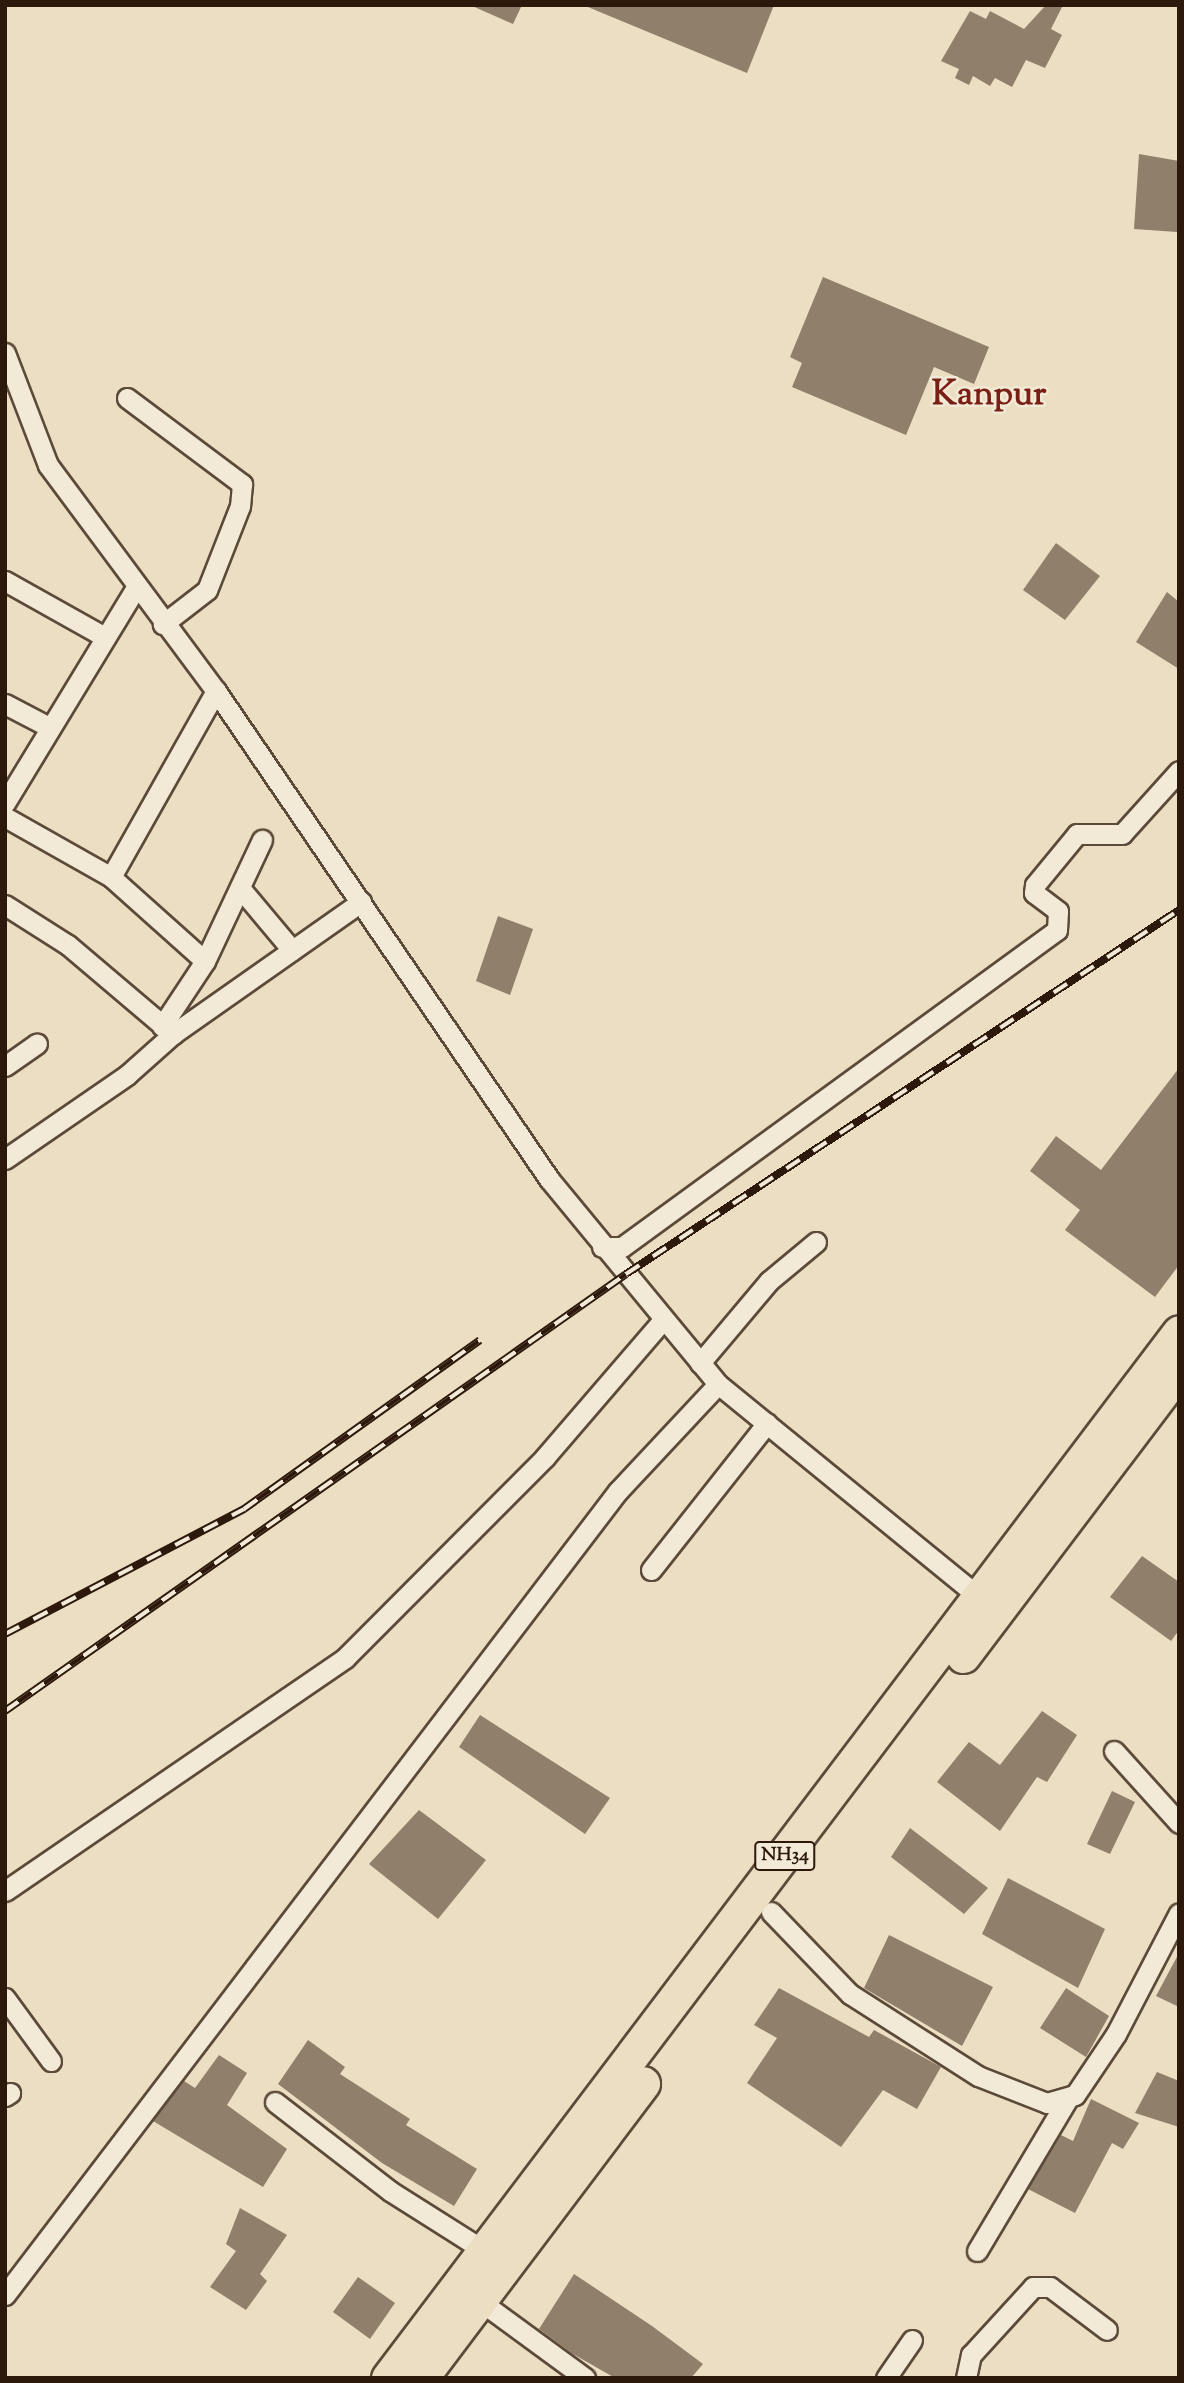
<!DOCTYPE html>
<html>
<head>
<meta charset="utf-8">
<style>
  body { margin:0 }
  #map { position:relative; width:1184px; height:2383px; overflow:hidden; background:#ebdec2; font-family:"Sorts Mill Goudy",serif }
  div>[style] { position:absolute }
  .building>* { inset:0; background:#907f6a }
  .roads { filter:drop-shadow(2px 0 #5c4a39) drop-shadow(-2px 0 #5c4a39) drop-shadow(0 2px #5c4a39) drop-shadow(0 -2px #5c4a39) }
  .street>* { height:19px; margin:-9.5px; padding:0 9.5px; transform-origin:9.5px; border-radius:9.5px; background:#f2ead7 }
  .highway>* { height:33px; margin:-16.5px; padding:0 16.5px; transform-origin:16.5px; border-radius:16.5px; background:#ebdec2 }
  .rail>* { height:8px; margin-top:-4px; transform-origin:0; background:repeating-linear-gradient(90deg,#f2ead7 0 16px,#2d190b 0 32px); box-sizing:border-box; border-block:2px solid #2d190b }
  span { translate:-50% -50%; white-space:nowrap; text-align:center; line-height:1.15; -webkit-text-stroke:5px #f2ead7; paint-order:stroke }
  .shield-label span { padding:2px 5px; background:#f2ead7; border:2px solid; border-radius:5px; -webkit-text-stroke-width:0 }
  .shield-label { font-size:19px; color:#2d190b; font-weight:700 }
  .town-label { font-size:35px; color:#7a1f14; font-weight:700 }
  .frame { position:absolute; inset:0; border:7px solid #2d190b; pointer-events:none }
</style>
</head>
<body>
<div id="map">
  <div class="building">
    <i style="clip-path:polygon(470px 5px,522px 5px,513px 24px)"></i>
    <i style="clip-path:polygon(583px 5px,774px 5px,747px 73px)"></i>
    <i style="clip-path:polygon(1046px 5px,1063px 5px,1051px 29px,1062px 35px,1045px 68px,1026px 60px,1012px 87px,995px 78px,990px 86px,973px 76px,969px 85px,955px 78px,959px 69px,941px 61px,970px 11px,986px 19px,990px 11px,1024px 29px)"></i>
    <i style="clip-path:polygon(1139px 154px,1179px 161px,1177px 232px,1134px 229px)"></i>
    <i style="clip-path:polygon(823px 277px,989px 347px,974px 384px,934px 367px,906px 435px,792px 387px,802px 363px,790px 357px)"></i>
    <i style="clip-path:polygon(1056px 543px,1100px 576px,1065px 620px,1023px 590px)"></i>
    <i style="clip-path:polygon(1167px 592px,1179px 602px,1179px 669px,1136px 642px)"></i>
    <i style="clip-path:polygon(498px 916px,533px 929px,510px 995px,476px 981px)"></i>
    <i style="clip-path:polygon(1179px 1068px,1179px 1265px,1155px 1297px,1065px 1230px,1080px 1210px,1030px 1171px,1056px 1136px,1101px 1170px)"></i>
    <i style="clip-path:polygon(1142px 1556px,1179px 1582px,1179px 1630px,1171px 1641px,1110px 1597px)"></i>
    <i style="clip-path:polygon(1042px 1711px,1077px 1735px,1047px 1782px,1037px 1777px,1000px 1831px,937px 1782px,969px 1742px,1000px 1765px)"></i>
    <i style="clip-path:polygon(480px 1715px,610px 1798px,585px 1834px,459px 1747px)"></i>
    <i style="clip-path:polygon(1112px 1791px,1135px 1802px,1110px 1854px,1087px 1844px)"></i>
    <i style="clip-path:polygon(419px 1810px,486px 1860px,438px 1919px,369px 1864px)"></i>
    <i style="clip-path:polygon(910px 1828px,988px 1888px,964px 1914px,891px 1857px)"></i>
    <i style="clip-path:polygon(1008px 1878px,1105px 1929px,1078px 1988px,982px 1934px)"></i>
    <i style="clip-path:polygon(889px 1935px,993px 1987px,962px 2046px,864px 1988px)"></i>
    <i style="clip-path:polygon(1179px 1953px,1179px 2007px,1156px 1996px)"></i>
    <i style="clip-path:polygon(779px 1988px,869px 2037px,874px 2030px,941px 2067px,917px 2109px,883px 2090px,841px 2147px,747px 2083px,777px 2038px,754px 2025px)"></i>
    <i style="clip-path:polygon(1066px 1988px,1109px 2016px,1086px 2057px,1040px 2028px)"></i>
    <i style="clip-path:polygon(308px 2040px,345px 2067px,340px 2074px,410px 2119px,406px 2125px,477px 2169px,454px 2206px,382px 2163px,278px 2084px)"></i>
    <i style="clip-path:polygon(219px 2055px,247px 2073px,227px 2105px,287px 2149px,263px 2187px,153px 2121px,184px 2081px,195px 2088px)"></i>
    <i style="clip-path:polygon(1157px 2072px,1179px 2081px,1179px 2127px,1135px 2113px)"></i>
    <i style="clip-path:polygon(1091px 2099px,1139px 2123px,1123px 2149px,1112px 2143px,1075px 2213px,1028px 2189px,1061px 2135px,1073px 2141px)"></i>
    <i style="clip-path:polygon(240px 2208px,287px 2235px,260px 2274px,267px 2281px,246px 2310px,210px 2287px,236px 2251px,226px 2244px)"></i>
    <i style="clip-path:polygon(574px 2274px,652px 2326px,703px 2364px,691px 2378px,615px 2378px,573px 2354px,539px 2329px)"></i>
    <i style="clip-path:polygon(358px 2277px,395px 2303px,370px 2339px,333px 2312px)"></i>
  </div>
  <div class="roads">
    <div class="street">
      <i style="left:5px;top:353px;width:120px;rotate:69deg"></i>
      <i style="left:48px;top:465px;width:282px;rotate:53.4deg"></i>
      <i style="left:216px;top:691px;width:591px;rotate:55.69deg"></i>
      <i style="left:549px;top:1179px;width:266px;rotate:50.5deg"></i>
      <i style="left:718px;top:1384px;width:345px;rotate:39.2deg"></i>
      <i style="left:127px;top:398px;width:144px;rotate:36.8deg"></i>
      <i style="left:242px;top:484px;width:22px;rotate:95deg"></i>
      <i style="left:240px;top:506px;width:90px;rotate:111.4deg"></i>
      <i style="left:207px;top:590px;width:56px;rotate:142.3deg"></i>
      <i style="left:5px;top:581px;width:112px;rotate:29.3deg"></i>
      <i style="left:5px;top:704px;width:50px;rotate:27.6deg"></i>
      <i style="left:5px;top:803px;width:250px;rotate:-58.7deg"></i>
      <i style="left:5px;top:817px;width:122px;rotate:29.5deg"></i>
      <i style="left:111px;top:877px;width:126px;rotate:41.8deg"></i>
      <i style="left:111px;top:877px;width:214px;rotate:-60.6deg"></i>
      <i style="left:240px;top:888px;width:81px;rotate:50deg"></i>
      <i style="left:5px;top:905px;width:75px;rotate:32.4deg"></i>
      <i style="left:68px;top:945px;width:138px;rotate:40.3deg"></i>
      <i style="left:173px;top:1034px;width:230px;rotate:-35.1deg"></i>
      <i style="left:162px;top:1026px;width:78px;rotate:-56.5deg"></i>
      <i style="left:205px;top:961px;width:134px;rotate:-64.8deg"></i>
      <i style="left:5px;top:1066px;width:39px;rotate:-35deg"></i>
      <i style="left:5px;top:1159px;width:148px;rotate:-34.5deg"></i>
      <i style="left:127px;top:1075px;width:62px;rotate:-41.7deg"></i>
      <i style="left:602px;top:1247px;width:20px"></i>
      <i style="left:622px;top:1247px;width:538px;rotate:-36.08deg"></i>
      <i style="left:1057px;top:930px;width:19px;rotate:-87deg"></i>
      <i style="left:1058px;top:911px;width:30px;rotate:-143deg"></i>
      <i style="left:1034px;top:893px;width:8px;rotate:-83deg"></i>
      <i style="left:1035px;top:885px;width:66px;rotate:-50.5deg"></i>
      <i style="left:1077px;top:834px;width:45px"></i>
      <i style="left:1122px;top:834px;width:85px;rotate:-47.9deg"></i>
      <i style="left:700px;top:1363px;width:107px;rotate:-49.9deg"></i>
      <i style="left:769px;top:1281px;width:61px;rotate:-39.7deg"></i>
      <i style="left:651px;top:1570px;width:187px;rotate:-51.7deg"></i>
      <i style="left:1114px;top:1751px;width:97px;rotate:47.9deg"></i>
      <i style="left:5px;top:1891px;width:412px;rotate:-34.4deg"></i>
      <i style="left:345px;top:1658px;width:284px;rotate:-45.1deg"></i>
      <i style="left:545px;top:1457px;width:181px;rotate:-49.3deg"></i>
      <i style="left:771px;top:1912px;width:114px;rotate:46.1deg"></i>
      <i style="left:850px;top:1994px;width:152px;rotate:32.6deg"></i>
      <i style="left:978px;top:2076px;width:74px;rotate:21.4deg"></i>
      <i style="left:1047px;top:2103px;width:29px;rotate:-16deg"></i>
      <i style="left:1075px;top:2095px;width:73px;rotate:-56.1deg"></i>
      <i style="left:1116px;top:2034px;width:136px;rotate:-62.5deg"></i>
      <i style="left:5px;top:1998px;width:78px;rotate:53.9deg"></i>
      <i style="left:5px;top:2096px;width:6px;rotate:-31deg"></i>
      <i style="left:275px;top:2102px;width:145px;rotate:37.7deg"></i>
      <i style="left:390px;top:2191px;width:112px;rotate:32.3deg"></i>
      <i style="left:977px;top:2251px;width:176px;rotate:-59.2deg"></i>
      <i style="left:5px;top:2295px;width:1011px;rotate:-52.68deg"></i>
      <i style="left:618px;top:1491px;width:146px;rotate:-46.9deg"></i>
      <i style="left:473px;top:2296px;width:139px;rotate:36.2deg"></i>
      <i style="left:886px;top:2378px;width:46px;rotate:-55.6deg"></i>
      <i style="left:966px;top:2378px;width:24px;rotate:-78deg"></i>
      <i style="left:971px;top:2355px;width:92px;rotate:-47.6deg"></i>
      <i style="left:1033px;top:2287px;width:17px"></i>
      <i style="left:1050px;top:2287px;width:71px;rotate:37deg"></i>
    </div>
    <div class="highway">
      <i style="left:963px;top:1656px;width:358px;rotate:-52.9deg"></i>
      <i style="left:388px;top:2378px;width:1311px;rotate:-52.9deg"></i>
      <i style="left:421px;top:2378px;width:369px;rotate:-53deg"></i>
    </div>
  </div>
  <div class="rail">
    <i style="left:5px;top:1634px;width:270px;rotate:-27.6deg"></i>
    <i style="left:244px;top:1509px;width:290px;rotate:-35.6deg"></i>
    <i style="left:5px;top:1711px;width:759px;rotate:-35.13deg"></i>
    <i style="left:626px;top:1274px;width:662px;rotate:-33.35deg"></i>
  </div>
  <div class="shield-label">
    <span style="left:785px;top:1856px">NH34</span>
  </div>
  <div class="town-label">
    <span style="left:989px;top:396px">Kanpur</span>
  </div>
  <div class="frame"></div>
</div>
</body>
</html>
